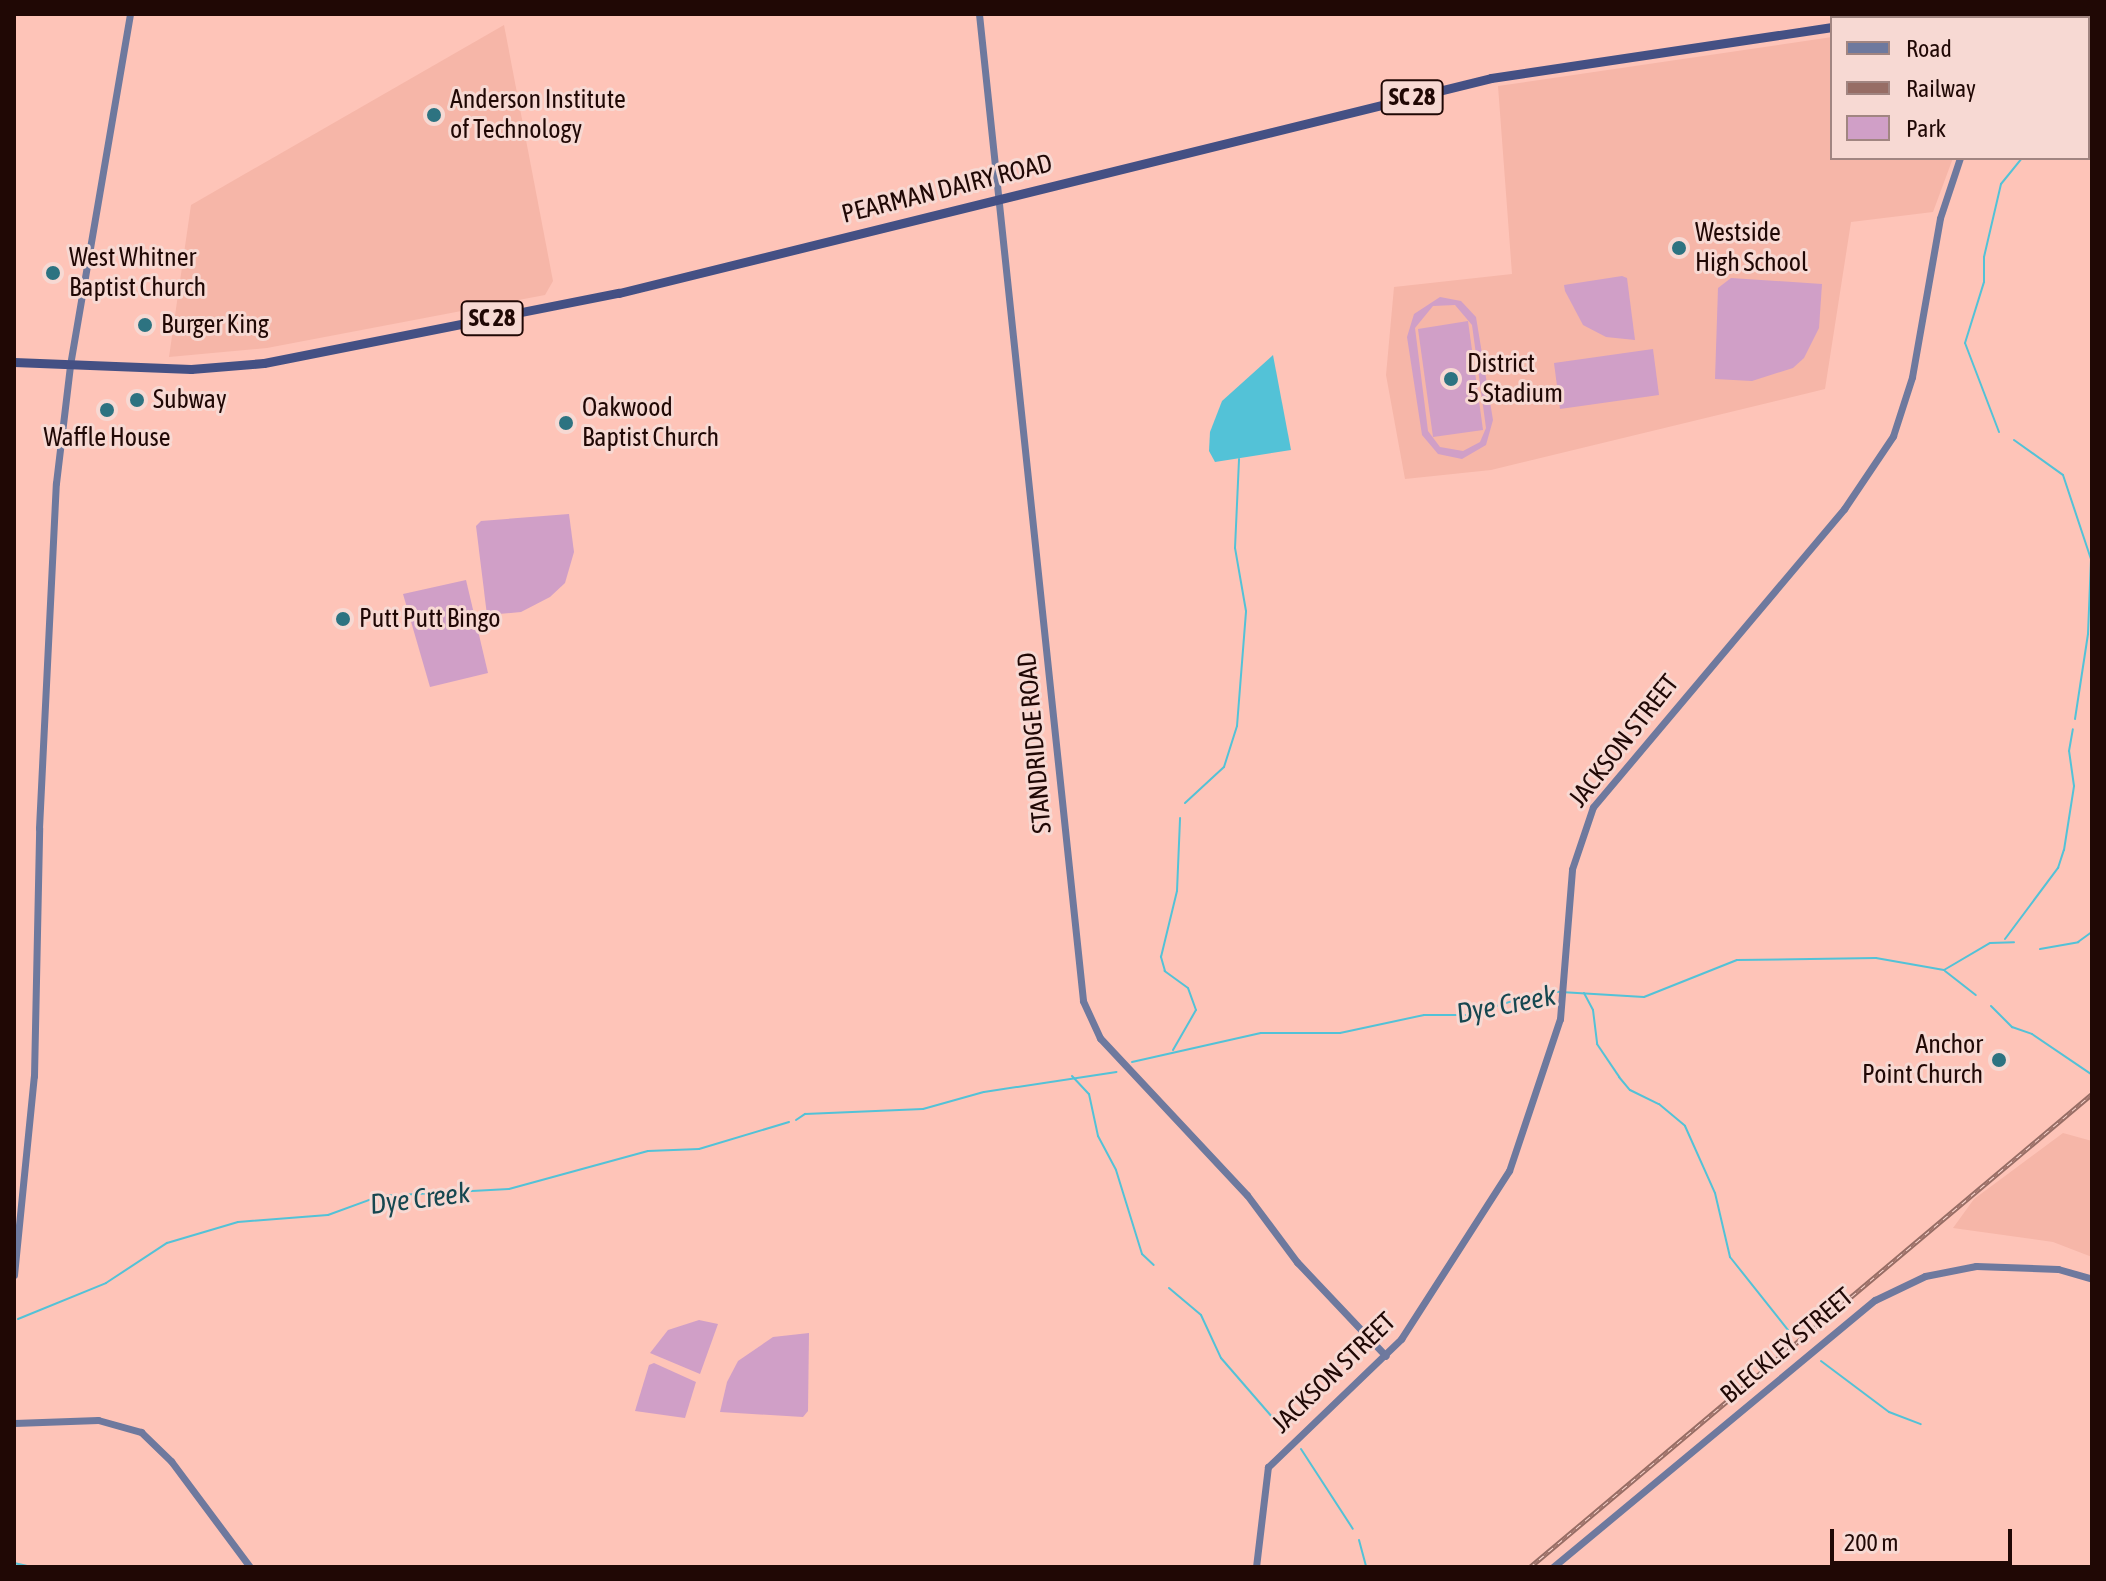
<!DOCTYPE html>
<html>
<head>
<meta charset="utf-8">
<style>
  body { margin:0 }
  #map { position:relative; width:2106px; height:1581px; overflow:hidden; background:#fec4b8; font-family:"Asap Condensed",sans-serif }
  div>[style] { position:absolute }
  .built>* { inset:0; background:#f6b6a8 }
  .green>* { inset:0; background:#d09fc7 }
  .water>* { inset:0; background:#53c2d7 }
  .stream>* { height:2px; margin:-1px; padding:0 1px; transform-origin:1px; border-radius:1px; background:#53c2d7 }
  .secondary>* { height:7px; margin:-3.5px; padding:0 3.5px; transform-origin:3.5px; border-radius:3.5px; background:#6e799e }
  .highway>* { height:9px; margin:-4.5px; padding:0 4.5px; transform-origin:4.5px; border-radius:4.5px; background:#445084 }
  .rail>* { height:5px; margin-top:-2.5px; transform-origin:0; background:repeating-linear-gradient(90deg,#f7d9d3 0 6px,#976d65 0 12px); box-sizing:border-box; border-block:2px solid #976d65 }
  .dots>* { width:22px; height:22px; translate:-50% -50%; box-sizing:border-box; border:4px solid #f7d9d3; border-radius:50% }
  span { translate:-50% -50%; white-space:nowrap; text-align:center; line-height:1.15; -webkit-text-stroke:6px #f7d9d3; paint-order:stroke }
  .shield-label span { padding:2px 6px; background:#f7d9d3; border:2px solid; border-radius:6px; -webkit-text-stroke-width:0 }
  .shield-label { font-size:24px; color:#200805; font-weight:700 }
  .poi-label { font-size:26px; color:#200805 }
  .left { translate:0 -50%; text-align:left }
  .right { translate:-100% -50%; text-align:right }
  .street-label { font-size:26px; color:#200805 }
  .water-label { font-size:28px; color:#164750; font-style:italic }
  .frame { position:absolute; inset:0; border:16px solid #200805; pointer-events:none }
  .legend { position:absolute; left:1830px; top:16px; width:260px; height:144px; box-sizing:border-box; background:#f7d9d3; border:2px solid #a18581; margin:0; padding:10px 14px; list-style:none; font-size:24px; color:#200805 }
  .legend li { display:flex; align-items:center; gap:16px; height:40px }
  .legend b { width:40px; border:2px solid #a18581 }
  .scale { position:absolute; left:1830px; top:1529px; width:182px; height:36px; box-sizing:border-box; border:4px solid #200805; border-top:0; padding-left:10px; font-size:24px; line-height:28px; white-space:nowrap; color:#200805; -webkit-text-stroke:6px #f7d9d3; paint-order:stroke }
</style>
</head>
<body>
<div id="map">
  <div class="built">
    <i style="clip-path:polygon(504px 25px,553px 281px,545px 295px,267px 348px,169px 357px,191px 205px)"></i>
    <i style="clip-path:polygon(1832px 37px,1832px 158px,1953px 158px,1933px 212px,1851px 222px,1825px 389px,1491px 470px,1405px 479px,1386px 375px,1394px 287px,1512px 274px,1498px 86px)"></i>
    <i style="clip-path:polygon(2063px 1133px,2092px 1141px,2092px 1257px,2053px 1242px,1953px 1228px,1974px 1199px)"></i>
  </div>
  <div class="green">
    <i style="clip-path:polygon(1622px 276px,1627px 278px,1635px 340px,1606px 337px,1583px 325px,1565px 291px,1564px 285px)"></i>
    <i style="clip-path:polygon(1731px 278px,1822px 284px,1819px 328px,1804px 358px,1793px 368px,1752px 381px,1715px 379px,1718px 288px)"></i>
    <i style="clip-path:polygon(evenodd,1440px 297px,1461px 301px,1476px 317px,1493px 420px,1486px 445px,1462px 459px,1438px 454px,1422px 435px,1407px 337px,1414px 314px,1440px 297px,1433px 306px,1455px 305px,1472px 325px,1486px 428px,1480px 442px,1463px 451px,1440px 447px,1428px 431px,1415px 328px,1433px 306px)"></i>
    <i style="clip-path:polygon(1468px 321px,1483px 430px,1433px 437px,1418px 329px)"></i>
    <i style="clip-path:polygon(1653px 349px,1659px 395px,1560px 409px,1554px 363px)"></i>
    <i style="clip-path:polygon(569px 514px,574px 552px,565px 583px,550px 597px,521px 612px,487px 615px,476px 526px,481px 521px)"></i>
    <i style="clip-path:polygon(466px 580px,488px 673px,430px 687px,403px 594px)"></i>
    <i style="clip-path:polygon(699px 1320px,718px 1324px,700px 1374px,650px 1353px,668px 1330px)"></i>
    <i style="clip-path:polygon(809px 1333px,808px 1411px,803px 1417px,720px 1412px,727px 1382px,738px 1361px,773px 1337px)"></i>
    <i style="clip-path:polygon(654px 1363px,696px 1382px,685px 1418px,635px 1411px,649px 1365px)"></i>
  </div>
  <div class="water">
    <i style="clip-path:polygon(1273px 355px,1291px 450px,1215px 462px,1209px 451px,1210px 432px,1222px 401px)"></i>
  </div>
  <div class="stream">
    <i style="left:2088px;top:104px;width:4px;rotate:-27deg"></i>
    <i style="left:1999px;top:432px;width:95px;rotate:-110.9deg"></i>
    <i style="left:1965px;top:343px;width:64px;rotate:-72.7deg"></i>
    <i style="left:1984px;top:282px;width:25px;rotate:-90deg"></i>
    <i style="left:1984px;top:257px;width:75px;rotate:-76.9deg"></i>
    <i style="left:2001px;top:184px;width:33px;rotate:-51deg"></i>
    <i style="left:2014px;top:440px;width:60px;rotate:35.5deg"></i>
    <i style="left:2063px;top:475px;width:89px;rotate:71.6deg"></i>
    <i style="left:2091px;top:559px;width:75px;rotate:92.3deg"></i>
    <i style="left:2088px;top:634px;width:86px;rotate:98.7deg"></i>
    <i style="left:1185px;top:803px;width:53px;rotate:-42.7deg"></i>
    <i style="left:1224px;top:767px;width:43px;rotate:-72.4deg"></i>
    <i style="left:1237px;top:726px;width:115px;rotate:-85.5deg"></i>
    <i style="left:1246px;top:611px;width:64px;rotate:-99.9deg"></i>
    <i style="left:1235px;top:548px;width:89px;rotate:-87.4deg"></i>
    <i style="left:2005px;top:939px;width:89px;rotate:-53.3deg"></i>
    <i style="left:2058px;top:868px;width:19px;rotate:-72deg"></i>
    <i style="left:2064px;top:850px;width:65px;rotate:-81.1deg"></i>
    <i style="left:2074px;top:786px;width:35px;rotate:-98deg"></i>
    <i style="left:2069px;top:751px;width:22px;rotate:-80deg"></i>
    <i style="left:2040px;top:949px;width:39px;rotate:-10deg"></i>
    <i style="left:2078px;top:942px;width:17px;rotate:-36deg"></i>
    <i style="left:1945px;top:971px;width:39px;rotate:38deg"></i>
    <i style="left:1584px;top:993px;width:19px;rotate:62deg"></i>
    <i style="left:1593px;top:1010px;width:34px;rotate:83deg"></i>
    <i style="left:1597px;top:1044px;width:40px;rotate:56deg"></i>
    <i style="left:1619px;top:1077px;width:17px;rotate:50deg"></i>
    <i style="left:1630px;top:1090px;width:32px;rotate:26deg"></i>
    <i style="left:1659px;top:1104px;width:34px;rotate:40deg"></i>
    <i style="left:1685px;top:1126px;width:73px;rotate:65.9deg"></i>
    <i style="left:1715px;top:1193px;width:66px;rotate:76.8deg"></i>
    <i style="left:1730px;top:1257px;width:93px;rotate:51.5deg"></i>
    <i style="left:1991px;top:1006px;width:30px;rotate:45deg"></i>
    <i style="left:2012px;top:1027px;width:21px;rotate:19deg"></i>
    <i style="left:2032px;top:1034px;width:71px;rotate:34.1deg"></i>
    <i style="left:1173px;top:1050px;width:46px;rotate:-60.1deg"></i>
    <i style="left:1196px;top:1010px;width:23px;rotate:-110deg"></i>
    <i style="left:1188px;top:988px;width:29px;rotate:-144deg"></i>
    <i style="left:1165px;top:971px;width:15px;rotate:-106deg"></i>
    <i style="left:1161px;top:957px;width:68px;rotate:-76.4deg"></i>
    <i style="left:1177px;top:891px;width:73px;rotate:-87.6deg"></i>
    <i style="left:1132px;top:1062px;width:132px;rotate:-12.7deg"></i>
    <i style="left:1261px;top:1033px;width:79px"></i>
    <i style="left:1340px;top:1033px;width:86px;rotate:-12.1deg"></i>
    <i style="left:1424px;top:1015px;width:44px"></i>
    <i style="left:1468px;top:1015px;width:80px;rotate:-17.5deg"></i>
    <i style="left:1544px;top:991px;width:100px;rotate:3.4deg"></i>
    <i style="left:1644px;top:997px;width:100px;rotate:-21.7deg"></i>
    <i style="left:1737px;top:960px;width:139px;rotate:-0.8deg"></i>
    <i style="left:1876px;top:958px;width:69px;rotate:10deg"></i>
    <i style="left:1944px;top:970px;width:53px;rotate:-30.4deg"></i>
    <i style="left:1990px;top:943px;width:24px;rotate:-2deg"></i>
    <i style="left:1072px;top:1076px;width:25px;rotate:47deg"></i>
    <i style="left:1089px;top:1094px;width:43px;rotate:77.9deg"></i>
    <i style="left:1098px;top:1136px;width:38px;rotate:62deg"></i>
    <i style="left:1116px;top:1170px;width:88px;rotate:72.8deg"></i>
    <i style="left:1142px;top:1254px;width:16px;rotate:43deg"></i>
    <i style="left:796px;top:1120px;width:11px;rotate:-34deg"></i>
    <i style="left:805px;top:1114px;width:118px;rotate:-2.4deg"></i>
    <i style="left:923px;top:1109px;width:63px;rotate:-15.6deg"></i>
    <i style="left:984px;top:1092px;width:134px;rotate:-8.6deg"></i>
    <i style="left:1169px;top:1288px;width:42px;rotate:40.2deg"></i>
    <i style="left:1201px;top:1315px;width:47px;rotate:65.1deg"></i>
    <i style="left:1221px;top:1358px;width:99px;rotate:49.1deg"></i>
    <i style="left:18px;top:1319px;width:95px;rotate:-22.2deg"></i>
    <i style="left:106px;top:1283px;width:73px;rotate:-33.3deg"></i>
    <i style="left:167px;top:1243px;width:74px;rotate:-16.5deg"></i>
    <i style="left:238px;top:1222px;width:90px;rotate:-4.4deg"></i>
    <i style="left:328px;top:1215px;width:55px;rotate:-20.1deg"></i>
    <i style="left:380px;top:1196px;width:129px;rotate:-3.1deg"></i>
    <i style="left:509px;top:1189px;width:144px;rotate:-15.3deg"></i>
    <i style="left:648px;top:1151px;width:51px;rotate:-2.2deg"></i>
    <i style="left:699px;top:1149px;width:94px;rotate:-16.7deg"></i>
    <i style="left:1821px;top:1361px;width:85px;rotate:36.9deg"></i>
    <i style="left:1889px;top:1412px;width:34px;rotate:21deg"></i>
    <i style="left:1301px;top:1449px;width:95px;rotate:57deg"></i>
    <i style="left:1359px;top:1540px;width:28px;rotate:75deg"></i>
    <i style="left:14px;top:1563px;width:17px;rotate:13deg"></i>
  </div>
  <div class="secondary">
    <i style="left:979px;top:14px;width:992px;rotate:83.98deg"></i>
    <i style="left:1083px;top:1001px;width:41px;rotate:65.3deg"></i>
    <i style="left:1100px;top:1038px;width:215px;rotate:46.9deg"></i>
    <i style="left:1247px;top:1195px;width:84px;rotate:53.3deg"></i>
    <i style="left:1297px;top:1262px;width:129px;rotate:46.6deg"></i>
    <i style="left:2088px;top:25px;width:5px;rotate:-37deg"></i>
    <i style="left:14px;top:1275px;width:200px;rotate:-84.3deg"></i>
    <i style="left:34px;top:1076px;width:248px;rotate:-88.8deg"></i>
    <i style="left:39px;top:828px;width:345px;rotate:-87.2deg"></i>
    <i style="left:56px;top:483px;width:119px;rotate:-83.2deg"></i>
    <i style="left:70px;top:365px;width:356px;rotate:-80.3deg"></i>
    <i style="left:14px;top:1423px;width:84px;rotate:-2deg"></i>
    <i style="left:98px;top:1420px;width:45px;rotate:15.6deg"></i>
    <i style="left:141px;top:1432px;width:42px;rotate:44deg"></i>
    <i style="left:171px;top:1461px;width:132px;rotate:53.3deg"></i>
    <i style="left:1256px;top:1567px;width:101px;rotate:-83.2deg"></i>
    <i style="left:1268px;top:1467px;width:185px;rotate:-43.9deg"></i>
    <i style="left:1401px;top:1339px;width:200px;rotate:-57.3deg"></i>
    <i style="left:1509px;top:1171px;width:160px;rotate:-71.5deg"></i>
    <i style="left:1560px;top:1019px;width:150px;rotate:-85.4deg"></i>
    <i style="left:1572px;top:869px;width:65px;rotate:-71.3deg"></i>
    <i style="left:1593px;top:807px;width:390px;rotate:-49.9deg"></i>
    <i style="left:1844px;top:509px;width:88px;rotate:-56.1deg"></i>
    <i style="left:1893px;top:436px;width:62px;rotate:-72.1deg"></i>
    <i style="left:1912px;top:377px;width:161px;rotate:-80deg"></i>
    <i style="left:1940px;top:218px;width:63px;rotate:-71.6deg"></i>
    <i style="left:1553px;top:1567px;width:418px;rotate:-39.7deg"></i>
    <i style="left:1875px;top:1300px;width:55px;rotate:-25.6deg"></i>
    <i style="left:1925px;top:1276px;width:52px;rotate:-11.1deg"></i>
    <i style="left:1976px;top:1266px;width:82px;rotate:2.1deg"></i>
    <i style="left:2058px;top:1269px;width:35px;rotate:16deg"></i>
  </div>
  <div class="highway">
    <i style="left:1891px;top:18px;width:24px;rotate:-9deg"></i>
    <i style="left:14px;top:362px;width:177px;rotate:2.3deg"></i>
    <i style="left:191px;top:369px;width:73px;rotate:-4.7deg"></i>
    <i style="left:264px;top:363px;width:362px;rotate:-11.2deg"></i>
    <i style="left:619px;top:293px;width:898px;rotate:-13.85deg"></i>
    <i style="left:1491px;top:78px;width:345px;rotate:-8.5deg"></i>
  </div>
  <div class="rail">
    <i style="left:1530px;top:1567px;width:735px;rotate:-40.09deg"></i>
  </div>
  <div class="dots">
    <i style="left:434px;top:115px;background:#2d7381"></i>
    <i style="left:1679px;top:248px;background:#2d7381"></i>
    <i style="left:53px;top:273px;background:#2d7381"></i>
    <i style="left:145px;top:325px;background:#2d7381"></i>
    <i style="left:1451px;top:379px;background:#2d7381"></i>
    <i style="left:137px;top:400px;background:#2d7381"></i>
    <i style="left:107px;top:410px;background:#2d7381"></i>
    <i style="left:566px;top:423px;background:#2d7381"></i>
    <i style="left:343px;top:619px;background:#2d7381"></i>
    <i style="left:1999px;top:1060px;background:#2d7381"></i>
  </div>
  <div class="shield-label">
    <span style="left:1412px;top:97px">SC 28</span>
    <span style="left:492px;top:318px">SC 28</span>
  </div>
  <div class="poi-label">
    <span class="left" style="left:450px;top:115px">Anderson Institute<br>of Technology</span>
    <span class="left" style="left:1695px;top:248px">Westside<br>High School</span>
    <span class="left" style="left:69px;top:273px">West Whitner<br>Baptist Church</span>
    <span class="left" style="left:161px;top:325px">Burger King</span>
    <span class="left" style="left:1467px;top:379px">District<br>5 Stadium</span>
    <span class="left" style="left:153px;top:400px">Subway</span>
    <span class="left" style="left:582px;top:423px">Oakwood<br>Baptist Church</span>
    <span style="left:107px;top:438px">Waffle House</span>
    <span class="left" style="left:359px;top:619px">Putt Putt Bingo</span>
    <span class="right" style="left:1983px;top:1060px">Anchor<br>Point Church</span>
  </div>
  <div class="street-label">
    <span style="left:947px;top:189px;rotate:-14deg">PEARMAN DAIRY ROAD</span>
    <span style="left:1624px;top:741px;rotate:-52deg">JACKSON STREET</span>
    <span style="left:1035px;top:743px;rotate:-95deg">STANDRIDGE ROAD</span>
    <span style="left:1787px;top:1346px;rotate:-40deg">BLECKLEY STREET</span>
    <span style="left:1334px;top:1373px;rotate:-44deg">JACKSON STREET</span>
  </div>
  <div class="water-label">
    <span style="left:1506px;top:1004px;rotate:-11deg">Dye Creek</span>
    <span style="left:420px;top:1198px;rotate:-7deg">Dye Creek</span>
  </div>
  <div class="frame"></div>
  <ul class="legend">
  <li><b style="height:10px;background:#6e799e"></b>Road</li>
  <li><b style="height:10px;background:#976d65"></b>Railway</li>
  <li><b style="height:22px;background:#d09fc7"></b>Park</li>
  </ul>
  <div class="scale">200 m</div>
</div>
</body>
</html>
